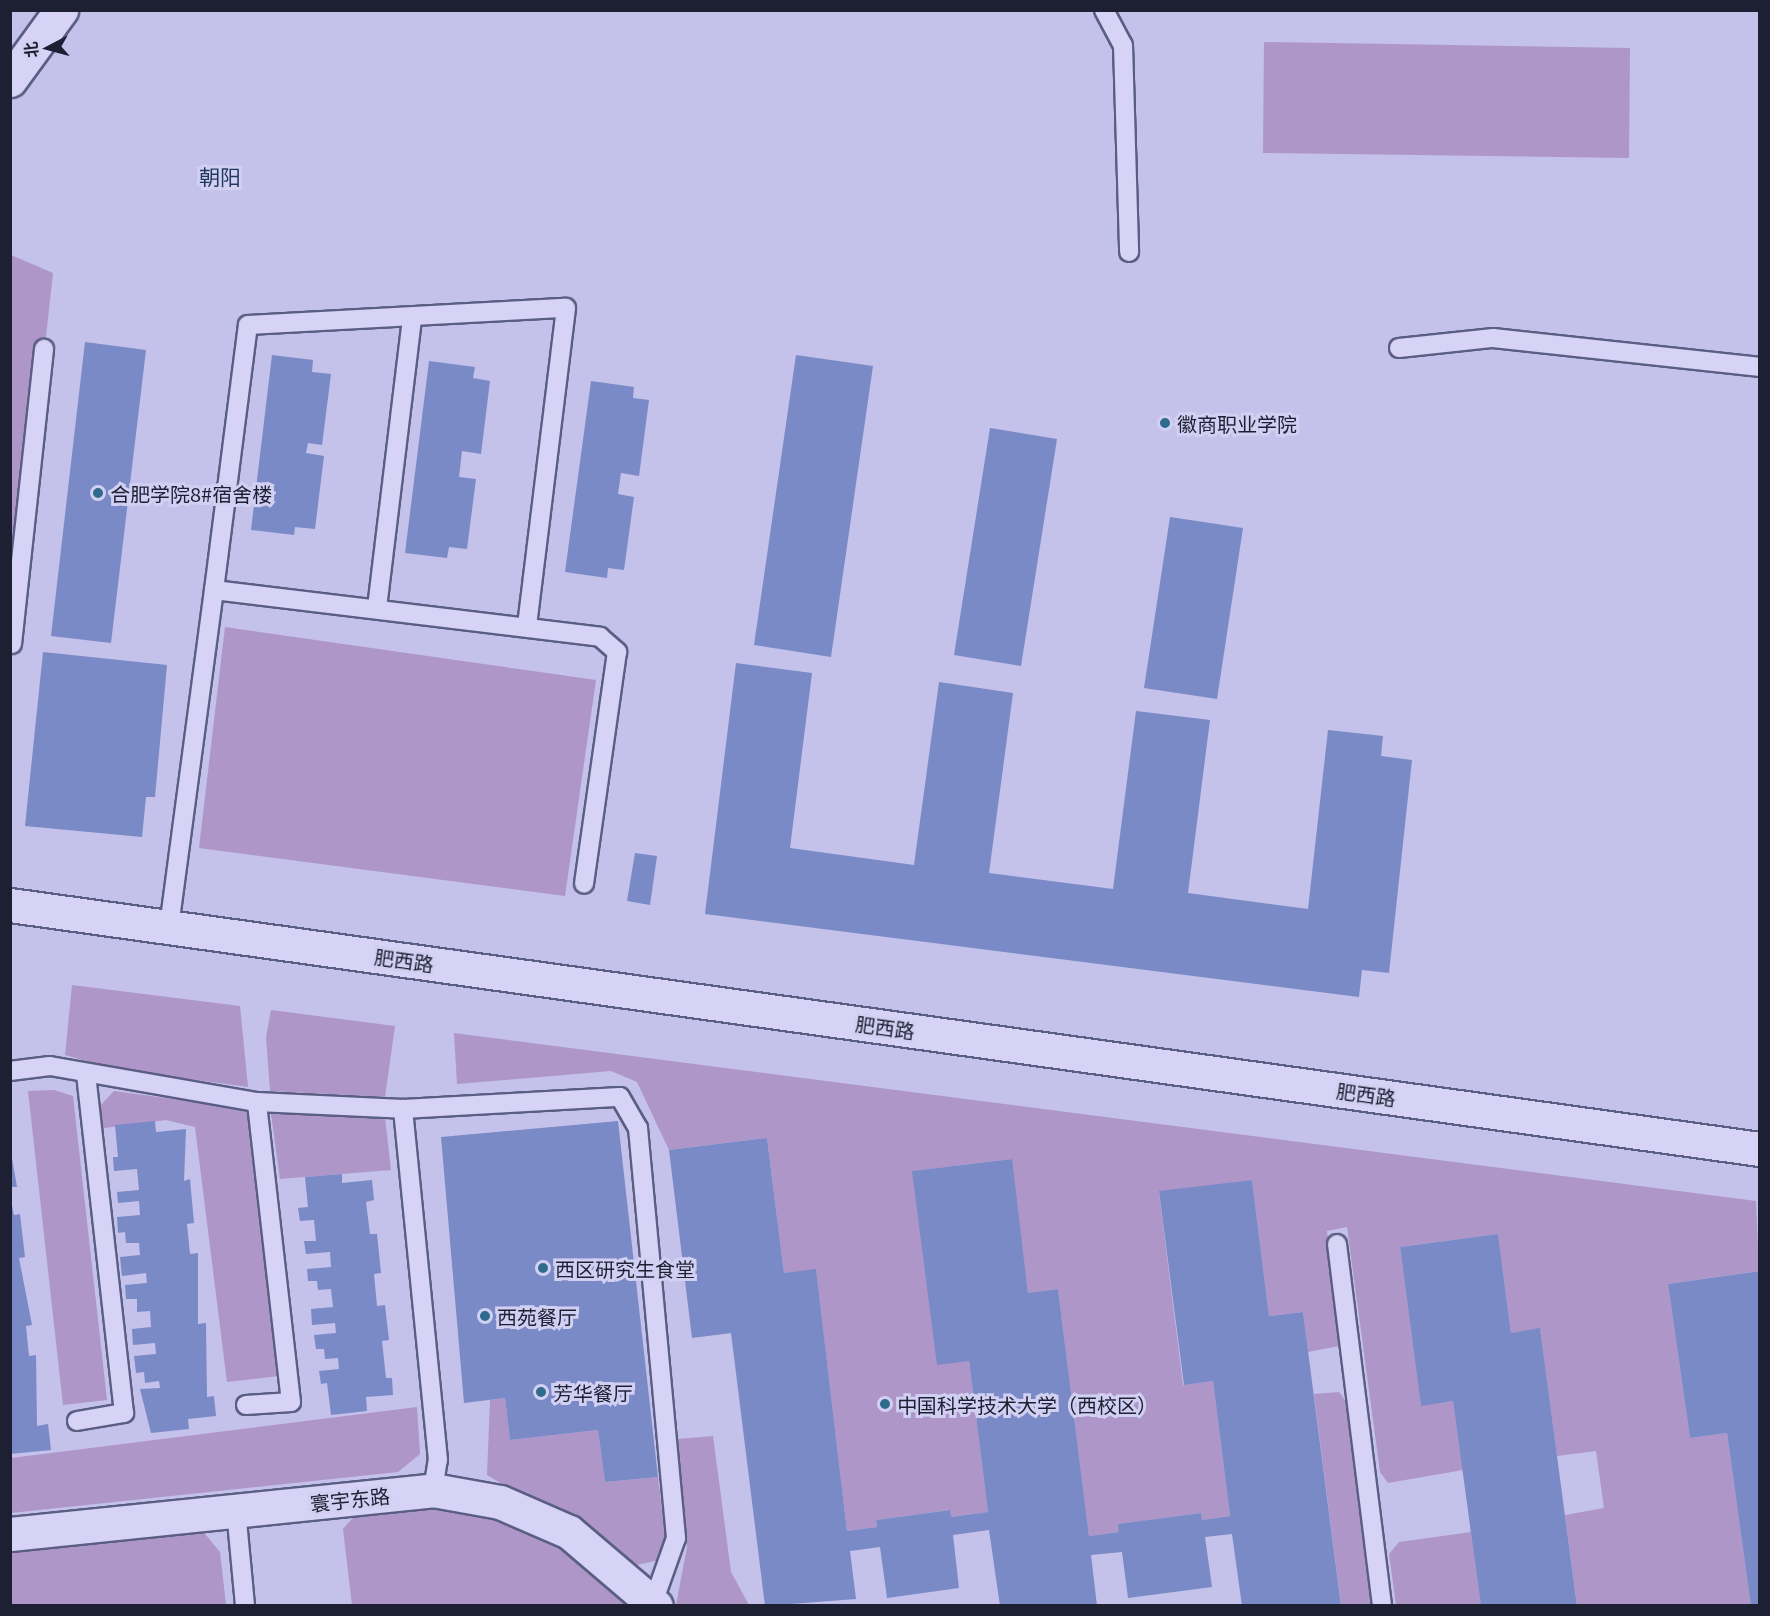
<!DOCTYPE html>
<html>
<head>
<meta charset="utf-8">
<style>
  body { margin:0 }
  #map { position:relative; width:1770px; height:1616px; overflow:hidden; background:#c4c1ea; font-family:Georgia,"Noto Sans SC",serif }
  div>[style] { position:absolute }
  .green>* { inset:0; background:#ae96c8 }
  .building>* { inset:0; background:#798ac6 }
  .roads { filter:drop-shadow(2px 0 #5a5e83) drop-shadow(-2px 0 #5a5e83) drop-shadow(0 2px #5a5e83) drop-shadow(0 -2px #5a5e83) }
  .lane>* { height:18px; margin:-9px; padding:0 9px; transform-origin:9px; border-radius:9px; background:#d6d3f6 }
  .street>* { height:33px; margin:-16.5px; padding:0 16.5px; transform-origin:16.5px; border-radius:16.5px; background:#d6d3f6 }
  .secondary>* { height:33px; margin:-16.5px; padding:0 16.5px; transform-origin:16.5px; border-radius:16.5px; background:#d6d3f6 }
  .dots>* { width:16px; height:16px; translate:-50% -50%; box-sizing:border-box; border:3px solid #d2d0f2; border-radius:50% }
  span { translate:-50% -50%; white-space:nowrap; text-align:center; line-height:1.15; -webkit-text-stroke:6px #d2d0f2; paint-order:stroke }
  .poi-label { font-size:20px; color:#1d2033 }
  .left { translate:0 -50%; text-align:left }
  .street-label { font-size:20px; color:#1d2033 }
  .neighbourhood-label { font-size:21px; color:#1f395d }
  .frame { position:absolute; inset:0; border:12px solid #1d2033; pointer-events:none }
  .north { position:absolute; left:18px; top:18px; width:60px; height:60px; -webkit-text-stroke:4px #d2d0f2; paint-order:stroke; rotate:264deg; font-size:16px; font-weight:700; line-height:24px; text-align:center; color:#1d2033 }
  .north::after { content:''; display:block; margin:auto; width:21px; height:27px; background:#1d2033; clip-path:polygon(50% 0,100% 100%,50% 72%,0 100%) }
</style>
</head>
<body>
<div id="map">
  <div class="green">
    <i style="clip-path:polygon(1264px 42px,1630px 48px,1629px 158px,1263px 153px)"></i>
    <i style="clip-path:polygon(11px 255px,53px 273px,11px 651px)"></i>
    <i style="clip-path:polygon(225px 627px,596px 680px,565px 896px,199px 848px)"></i>
    <i style="clip-path:polygon(72px 985px,240px 1006px,248px 1087px,115px 1069px,65px 1055px)"></i>
    <i style="clip-path:polygon(271px 1010px,395px 1026px,385px 1097px,270px 1091px,266px 1037px)"></i>
    <i style="clip-path:polygon(454px 1033px,1756px 1201px,1759px 1271px,1668px 1284px,1690px 1438px,1727px 1433px,1751px 1605px,1577px 1605px,1565px 1515px,1604px 1508px,1596px 1451px,1557px 1456px,1540px 1329px,1511px 1333px,1498px 1234px,1400px 1247px,1421px 1405px,1453px 1401px,1463px 1470px,1388px 1483px,1380px 1472px,1347px 1227px,1327px 1231px,1339px 1346px,1308px 1352px,1303px 1312px,1269px 1316px,1252px 1180px,1159px 1192px,1183px 1385px,1213px 1381px,1230px 1516px,1202px 1520px,1201px 1513px,1119px 1524px,1119px 1532px,1089px 1536px,1058px 1289px,1028px 1293px,1011px 1159px,913px 1171px,969px 1361px,988px 1512px,951px 1517px,949px 1510px,876px 1520px,877px 1527px,847px 1531px,816px 1270px,784px 1273px,767px 1138px,669px 1150px,637px 1082px,611px 1071px,457px 1084px)"></i>
    <i style="clip-path:polygon(54px 1090px,73px 1096px,107px 1400px,63px 1405px,28px 1091px)"></i>
    <i style="clip-path:polygon(114px 1091px,247px 1109px,279px 1376px,227px 1382px,195px 1127px,166px 1120px,97px 1129px,101px 1105px)"></i>
    <i style="clip-path:polygon(271px 1114px,385px 1117px,391px 1170px,280px 1179px)"></i>
    <i style="clip-path:polygon(1339px 1392px,1347px 1403px,1376px 1605px,1341px 1605px,1314px 1394px)"></i>
    <i style="clip-path:polygon(505px 1398px,510px 1440px,598px 1430px,605px 1482px,658px 1477px,666px 1543px,659px 1560px,637px 1565px,487px 1475px,490px 1400px)"></i>
    <i style="clip-path:polygon(417px 1407px,420px 1454px,398px 1472px,11px 1513px,11px 1458px)"></i>
    <i style="clip-path:polygon(713px 1436px,731px 1572px,749px 1605px,676px 1605px,687px 1547px,677px 1439px)"></i>
    <i style="clip-path:polygon(452px 1504px,517px 1521px,560px 1542px,632px 1605px,352px 1605px,343px 1529px,357px 1513px)"></i>
    <i style="clip-path:polygon(201px 1529px,220px 1552px,226px 1605px,11px 1605px,10px 1548px)"></i>
    <i style="clip-path:polygon(1471px 1532px,1481px 1605px,1396px 1605px,1389px 1554px,1399px 1542px)"></i>
  </div>
  <div class="building">
    <i style="clip-path:polygon(85px 342px,146px 350px,111px 643px,51px 636px)"></i>
    <i style="clip-path:polygon(272px 355px,313px 360px,312px 372px,331px 374px,322px 445px,308px 443px,306px 453px,324px 456px,315px 529px,295px 527px,294px 535px,251px 530px)"></i>
    <i style="clip-path:polygon(796px 355px,873px 366px,831px 657px,754px 645px)"></i>
    <i style="clip-path:polygon(429px 361px,475px 367px,473px 378px,490px 381px,481px 454px,462px 451px,459px 477px,476px 479px,467px 549px,449px 547px,447px 558px,405px 553px)"></i>
    <i style="clip-path:polygon(591px 381px,634px 387px,633px 398px,649px 400px,639px 476px,621px 473px,618px 494px,634px 497px,624px 570px,608px 568px,607px 578px,565px 572px)"></i>
    <i style="clip-path:polygon(990px 428px,1057px 439px,1021px 666px,954px 655px)"></i>
    <i style="clip-path:polygon(1170px 517px,1243px 528px,1217px 699px,1144px 688px)"></i>
    <i style="clip-path:polygon(43px 652px,167px 665px,155px 797px,146px 797px,142px 837px,25px 826px)"></i>
    <i style="clip-path:polygon(736px 663px,812px 673px,790px 848px,914px 865px,939px 682px,1013px 693px,989px 873px,1113px 889px,1136px 711px,1210px 720px,1188px 893px,1308px 909px,1328px 730px,1383px 736px,1381px 756px,1412px 760px,1389px 973px,1362px 970px,1359px 997px,705px 914px)"></i>
    <i style="clip-path:polygon(635px 853px,657px 856px,650px 905px,627px 901px)"></i>
    <i style="clip-path:polygon(155px 1121px,156px 1132px,186px 1129px,184px 1181px,190px 1179px,194px 1223px,187px 1224px,190px 1254px,198px 1253px,198px 1324px,206px 1323px,207px 1397px,214px 1396px,216px 1416px,188px 1419px,189px 1429px,151px 1433px,140px 1389px,160px 1388px,159px 1381px,145px 1383px,144px 1372px,136px 1373px,134px 1356px,156px 1354px,155px 1343px,133px 1345px,132px 1329px,151px 1327px,150px 1311px,137px 1312px,137px 1299px,126px 1299px,125px 1285px,147px 1283px,146px 1273px,122px 1276px,120px 1257px,140px 1255px,139px 1243px,126px 1243px,125px 1232px,118px 1233px,117px 1217px,140px 1215px,139px 1201px,118px 1203px,117px 1192px,139px 1190px,137px 1169px,114px 1171px,113px 1157px,118px 1157px,115px 1125px)"></i>
    <i style="clip-path:polygon(618px 1121px,658px 1477px,605px 1482px,598px 1430px,510px 1440px,505px 1398px,464px 1403px,441px 1137px)"></i>
    <i style="clip-path:polygon(767px 1138px,784px 1273px,816px 1269px,847px 1531px,877px 1527px,876px 1520px,950px 1510px,951px 1517px,988px 1512px,969px 1361px,937px 1365px,912px 1171px,1012px 1159px,1028px 1293px,1058px 1289px,1089px 1536px,1119px 1532px,1118px 1524px,1201px 1513px,1202px 1520px,1230px 1516px,1213px 1381px,1184px 1385px,1159px 1191px,1252px 1180px,1269px 1316px,1303px 1312px,1341px 1606px,1242px 1606px,1232px 1534px,1205px 1537px,1212px 1587px,1128px 1598px,1122px 1552px,1091px 1555px,1097px 1606px,1000px 1606px,989px 1530px,953px 1535px,959px 1588px,887px 1598px,880px 1547px,850px 1551px,856px 1599px,765px 1606px,731px 1333px,692px 1338px,669px 1150px)"></i>
    <i style="clip-path:polygon(10px 1147px,17px 1187px,10px 1187px)"></i>
    <i style="clip-path:polygon(342px 1174px,342px 1183px,372px 1180px,374px 1200px,366px 1202px,370px 1234px,377px 1234px,381px 1273px,374px 1274px,377px 1306px,385px 1305px,389px 1340px,382px 1341px,386px 1378px,392px 1378px,393px 1395px,366px 1397px,367px 1411px,331px 1415px,327px 1383px,321px 1384px,319px 1371px,339px 1369px,338px 1358px,325px 1359px,324px 1349px,316px 1349px,314px 1335px,336px 1333px,335px 1323px,312px 1325px,311px 1309px,333px 1307px,331px 1289px,318px 1290px,317px 1281px,308px 1281px,307px 1269px,331px 1267px,330px 1252px,306px 1254px,304px 1241px,316px 1241px,314px 1220px,300px 1221px,298px 1208px,308px 1207px,305px 1177px)"></i>
    <i style="clip-path:polygon(10px 1196px,14px 1215px,20px 1214px,25px 1257px,19px 1258px,32px 1325px,26px 1326px,29px 1356px,36px 1355px,37px 1426px,48px 1424px,51px 1450px,10px 1454px)"></i>
    <i style="clip-path:polygon(1498px 1234px,1511px 1333px,1540px 1328px,1577px 1606px,1481px 1606px,1453px 1401px,1421px 1406px,1400px 1247px)"></i>
    <i style="clip-path:polygon(1760px 1271px,1760px 1606px,1751px 1606px,1727px 1433px,1690px 1438px,1668px 1284px)"></i>
  </div>
  <div class="roads">
    <div class="lane">
      <i style="left:1104px;top:10px;width:40px;rotate:62deg"></i>
      <i style="left:1123px;top:45px;width:207px;rotate:88.3deg"></i>
      <i style="left:1399px;top:348px;width:95px;rotate:-6.1deg"></i>
      <i style="left:1493px;top:338px;width:269px;rotate:6.2deg"></i>
      <i style="left:214px;top:590px;width:267px;rotate:-82.7deg"></i>
      <i style="left:248px;top:325px;width:318px;rotate:-3.1deg"></i>
      <i style="left:566px;top:308px;width:320px;rotate:97deg"></i>
      <i style="left:377px;top:608px;width:293px;rotate:-83.1deg"></i>
      <i style="left:12px;top:644px;width:297px;rotate:-83.8deg"></i>
      <i style="left:169px;top:927px;width:340px;rotate:-82.4deg"></i>
      <i style="left:214px;top:590px;width:389px;rotate:6.9deg"></i>
      <i style="left:600px;top:637px;width:23px;rotate:41deg"></i>
      <i style="left:617px;top:652px;width:234px;rotate:98.1deg"></i>
      <i style="left:10px;top:1071px;width:40px;rotate:-7.1deg"></i>
      <i style="left:50px;top:1066px;width:210px;rotate:9.9deg"></i>
      <i style="left:257px;top:1102px;width:146px;rotate:2.7deg"></i>
      <i style="left:1337px;top:1244px;width:365px;rotate:82.9deg"></i>
      <i style="left:246px;top:1405px;width:45px;rotate:-3.8deg"></i>
      <i style="left:291px;top:1402px;width:302px;rotate:-96.5deg"></i>
      <i style="left:77px;top:1421px;width:48px;rotate:-9.7deg"></i>
      <i style="left:124px;top:1413px;width:341px;rotate:-96.4deg"></i>
      <i style="left:433px;top:1490px;width:30px;rotate:-81deg"></i>
      <i style="left:438px;top:1460px;width:353px;rotate:-95.7deg"></i>
      <i style="left:403px;top:1109px;width:217px;rotate:-3.2deg"></i>
      <i style="left:620px;top:1097px;width:36px;rotate:60deg"></i>
      <i style="left:638px;top:1128px;width:412px;rotate:84.7deg"></i>
      <i style="left:676px;top:1538px;width:69px;rotate:109.5deg"></i>
      <i style="left:236px;top:1510px;width:96px;rotate:84.6deg"></i>
    </div>
    <div class="street">
      <i style="left:10px;top:80px;width:87px;rotate:-53.9deg"></i>
      <i style="left:10px;top:1534px;width:425px;rotate:-5.9deg"></i>
      <i style="left:433px;top:1490px;width:68px;rotate:10.2deg"></i>
      <i style="left:500px;top:1502px;width:75px;rotate:23.5deg"></i>
      <i style="left:569px;top:1532px;width:114px;rotate:40.4deg"></i>
    </div>
    <div class="secondary">
      <i style="left:10px;top:905px;width:1767px;rotate:7.94deg"></i>
    </div>
  </div>
  <div class="dots">
    <i style="left:1165px;top:423px;background:#2e6b8d"></i>
    <i style="left:98px;top:493px;background:#2e6b8d"></i>
    <i style="left:543px;top:1268px;background:#2e6b8d"></i>
    <i style="left:485px;top:1316px;background:#2e6b8d"></i>
    <i style="left:541px;top:1392px;background:#2e6b8d"></i>
    <i style="left:885px;top:1404px;background:#2e6b8d"></i>
  </div>
  <div class="poi-label">
    <span class="left" style="left:1177px;top:423px">徽商职业学院</span>
    <span class="left" style="left:110px;top:493px">合肥学院8#宿舍楼</span>
    <span class="left" style="left:555px;top:1268px">西区研究生食堂</span>
    <span class="left" style="left:497px;top:1316px">西苑餐厅</span>
    <span class="left" style="left:553px;top:1392px">芳华餐厅</span>
    <span class="left" style="left:897px;top:1404px">中国科学技术大学（西校区）</span>
  </div>
  <div class="street-label">
    <span style="left:404px;top:960px;rotate:8deg">肥西路</span>
    <span style="left:885px;top:1027px;rotate:8deg">肥西路</span>
    <span style="left:1366px;top:1094px;rotate:8deg">肥西路</span>
    <span style="left:350px;top:1499px;rotate:-6deg">寰宇东路</span>
  </div>
  <div class="neighbourhood-label">
    <span style="left:220px;top:176px">朝阳</span>
  </div>
  <div class="frame"></div>
  <div class="north">北</div>
</div>
</body>
</html>
